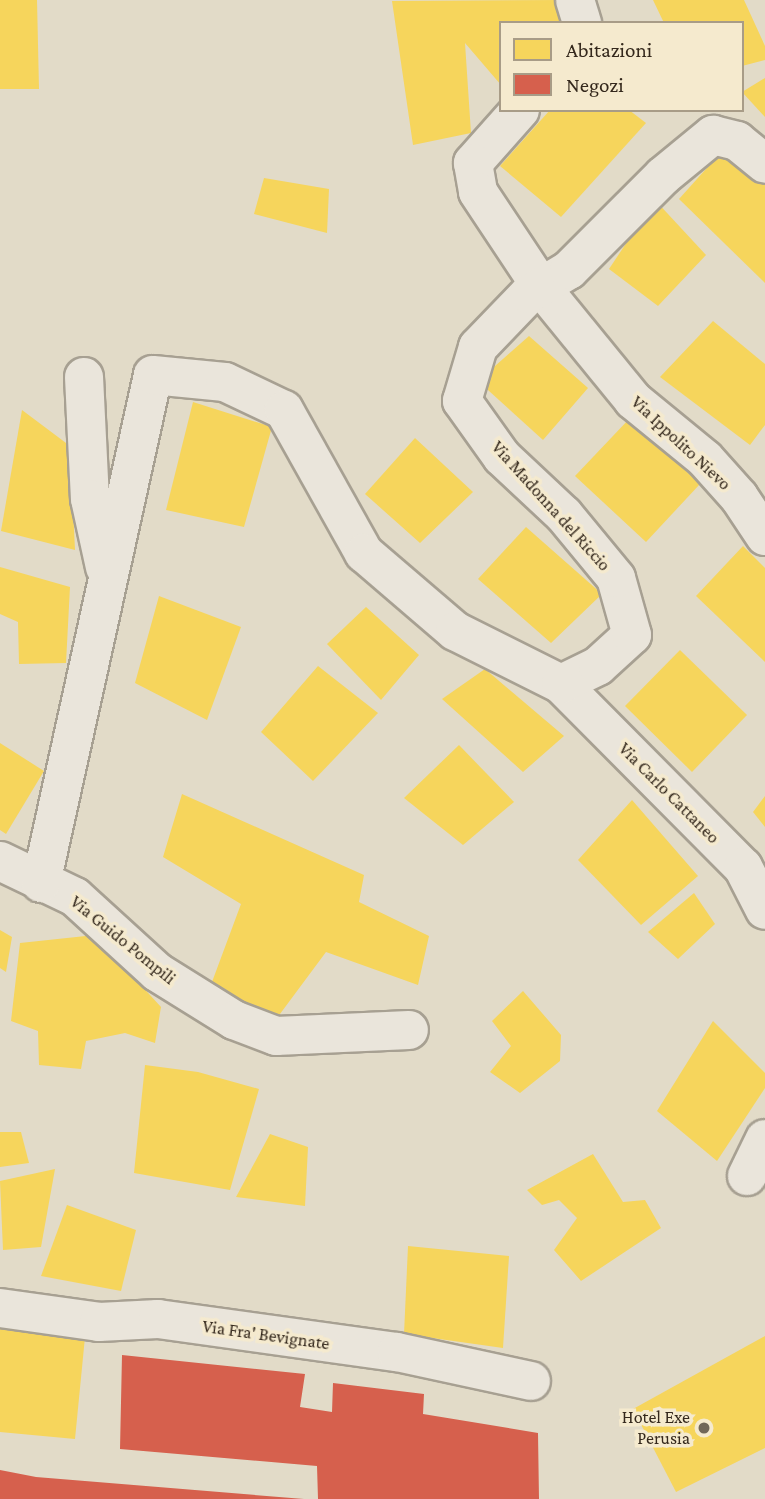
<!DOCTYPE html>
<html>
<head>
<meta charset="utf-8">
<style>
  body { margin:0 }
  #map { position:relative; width:765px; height:1499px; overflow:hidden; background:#e2dbc8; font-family:"Crimson Pro",serif }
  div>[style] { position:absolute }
  .homes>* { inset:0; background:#f6d55c }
  .shops>* { inset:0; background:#d6604d }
  .roads { filter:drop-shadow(2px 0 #a7a092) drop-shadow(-2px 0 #a7a092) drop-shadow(0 2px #a7a092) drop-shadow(0 -2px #a7a092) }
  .minor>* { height:38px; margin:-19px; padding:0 19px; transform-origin:19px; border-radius:19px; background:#eae5db }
  .dots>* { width:19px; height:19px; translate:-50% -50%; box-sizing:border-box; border:4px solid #f5eace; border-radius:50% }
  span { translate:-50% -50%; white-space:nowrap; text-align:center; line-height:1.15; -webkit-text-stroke:7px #f5eace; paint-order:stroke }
  .street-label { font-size:18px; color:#34281c }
  .poi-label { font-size:18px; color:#34281c }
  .right { translate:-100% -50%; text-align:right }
  .legend { position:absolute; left:499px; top:21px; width:245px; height:91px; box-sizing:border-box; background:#f5eace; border:2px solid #a89c87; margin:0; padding:9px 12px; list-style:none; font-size:21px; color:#34281c }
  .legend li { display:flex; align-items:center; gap:14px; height:35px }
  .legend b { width:35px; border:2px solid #a89c87 }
</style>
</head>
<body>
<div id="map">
  <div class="homes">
    <i style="clip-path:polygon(0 0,37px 0,39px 89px,0 89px)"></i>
    <i style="clip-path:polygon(560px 0,567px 17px,561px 23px,501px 23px,501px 85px,465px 43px,471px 133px,413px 145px,392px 1px)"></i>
    <i style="clip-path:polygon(653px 0,744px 0,765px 46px,765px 60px,742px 66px,742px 23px,664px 23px)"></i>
    <i style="clip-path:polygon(765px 78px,765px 117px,742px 92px)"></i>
    <i style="clip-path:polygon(550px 110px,629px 110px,646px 123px,561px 217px,500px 166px)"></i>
    <i style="clip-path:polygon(723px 150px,765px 185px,765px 283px,679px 199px)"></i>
    <i style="clip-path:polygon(264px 178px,329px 189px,327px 233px,254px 214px)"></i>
    <i style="clip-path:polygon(655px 200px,706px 255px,658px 306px,609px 269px)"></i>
    <i style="clip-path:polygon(713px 321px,765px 364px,765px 425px,750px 445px,660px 377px)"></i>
    <i style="clip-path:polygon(529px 336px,588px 388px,543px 440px,478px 381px)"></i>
    <i style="clip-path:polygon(193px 402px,272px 427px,244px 527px,166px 510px)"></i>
    <i style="clip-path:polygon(22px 410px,70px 446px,75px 550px,1px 531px)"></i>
    <i style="clip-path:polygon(630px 418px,700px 484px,646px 542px,575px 476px)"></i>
    <i style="clip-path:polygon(415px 438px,473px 492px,420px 543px,365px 494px)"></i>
    <i style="clip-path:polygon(526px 527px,602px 594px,551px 643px,478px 579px)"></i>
    <i style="clip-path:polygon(743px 546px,765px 568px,765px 662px,696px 596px)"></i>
    <i style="clip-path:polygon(0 567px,70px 587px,66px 663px,19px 664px,18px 622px,0 614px)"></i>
    <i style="clip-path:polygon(159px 596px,241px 627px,207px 720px,135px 683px)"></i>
    <i style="clip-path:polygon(366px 607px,419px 655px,381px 700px,327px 644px)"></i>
    <i style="clip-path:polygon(680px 650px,747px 715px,692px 772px,625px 706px)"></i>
    <i style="clip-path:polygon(318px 666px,378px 713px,313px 781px,261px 732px)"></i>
    <i style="clip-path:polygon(485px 669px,564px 736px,523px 772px,442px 699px)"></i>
    <i style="clip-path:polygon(0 743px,44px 771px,6px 834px,0 830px)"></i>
    <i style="clip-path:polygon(459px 745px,514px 802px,463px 845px,404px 798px)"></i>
    <i style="clip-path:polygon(182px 794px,364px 875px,359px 902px,429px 936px,418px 985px,326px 952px,277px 1018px,209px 990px,241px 904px,163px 857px)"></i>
    <i style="clip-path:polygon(765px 796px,765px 827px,753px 812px)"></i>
    <i style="clip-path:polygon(632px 800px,698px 876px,641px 925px,578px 860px)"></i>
    <i style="clip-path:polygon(694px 893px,715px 924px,678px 959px,648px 932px)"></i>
    <i style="clip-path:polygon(0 930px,12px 937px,6px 972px,0 968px)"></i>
    <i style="clip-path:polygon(95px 935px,161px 1007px,155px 1043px,125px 1033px,86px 1041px,81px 1069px,39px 1065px,38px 1031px,11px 1021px,20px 943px)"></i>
    <i style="clip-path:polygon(523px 991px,561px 1035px,560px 1061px,520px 1093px,490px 1072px,511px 1046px,492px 1021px)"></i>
    <i style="clip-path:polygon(713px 1021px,765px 1073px,765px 1088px,717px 1161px,657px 1111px)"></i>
    <i style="clip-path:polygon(145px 1065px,198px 1072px,259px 1089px,230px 1190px,134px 1173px)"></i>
    <i style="clip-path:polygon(0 1132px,21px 1132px,29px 1163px,0 1167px)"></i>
    <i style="clip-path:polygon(270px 1134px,308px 1147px,305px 1206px,236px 1197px)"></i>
    <i style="clip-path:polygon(593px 1154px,623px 1202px,645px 1200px,661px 1228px,581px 1281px,554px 1250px,577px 1218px,559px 1200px,542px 1205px,527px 1190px)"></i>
    <i style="clip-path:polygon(55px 1169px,41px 1247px,3px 1250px,0 1181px)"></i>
    <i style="clip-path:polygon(67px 1205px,136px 1230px,121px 1291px,41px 1276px)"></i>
    <i style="clip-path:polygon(408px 1246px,509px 1256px,503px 1348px,404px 1334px)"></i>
    <i style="clip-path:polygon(0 1329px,85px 1337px,75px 1439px,0 1432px)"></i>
    <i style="clip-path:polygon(765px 1336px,765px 1448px,676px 1492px,633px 1409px)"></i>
  </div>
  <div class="shops">
    <i style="clip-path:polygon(122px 1355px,305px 1374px,300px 1407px,332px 1412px,333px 1383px,424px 1394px,423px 1414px,538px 1433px,539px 1499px,318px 1499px,317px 1466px,120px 1449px)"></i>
    <i style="clip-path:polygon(0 1470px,36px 1477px,304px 1499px,0 1499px)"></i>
  </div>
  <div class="roads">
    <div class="minor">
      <i style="left:575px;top:0;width:24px;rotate:73deg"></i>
      <i style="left:520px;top:110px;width:71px;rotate:131.6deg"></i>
      <i style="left:473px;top:163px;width:29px;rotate:80deg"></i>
      <i style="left:478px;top:192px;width:114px;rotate:56.4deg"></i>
      <i style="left:541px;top:287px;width:146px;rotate:50.8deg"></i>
      <i style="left:633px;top:400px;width:93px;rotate:39.3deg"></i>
      <i style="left:705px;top:459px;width:51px;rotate:48.2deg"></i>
      <i style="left:739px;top:497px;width:47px;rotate:56.3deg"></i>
      <i style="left:84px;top:377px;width:122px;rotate:87.2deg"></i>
      <i style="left:90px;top:499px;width:70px;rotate:77.6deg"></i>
      <i style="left:561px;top:684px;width:258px;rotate:45.2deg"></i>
      <i style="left:743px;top:867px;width:48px;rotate:62.9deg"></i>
      <i style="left:0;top:861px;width:83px;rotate:25.6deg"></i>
      <i style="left:75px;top:897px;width:111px;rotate:42.4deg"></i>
      <i style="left:157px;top:972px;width:91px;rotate:31.9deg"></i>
      <i style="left:234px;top:1020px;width:45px;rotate:20.9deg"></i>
      <i style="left:276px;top:1036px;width:133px;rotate:-2.6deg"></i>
      <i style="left:41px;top:883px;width:520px;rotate:-77.57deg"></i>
      <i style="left:153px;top:375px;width:72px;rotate:5.6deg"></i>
      <i style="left:225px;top:382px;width:65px;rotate:25.4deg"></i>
      <i style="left:284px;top:410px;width:164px;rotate:60.8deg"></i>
      <i style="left:364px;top:553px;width:120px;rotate:40.6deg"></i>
      <i style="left:455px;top:631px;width:119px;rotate:26.6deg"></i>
      <i style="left:561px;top:684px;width:41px;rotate:-25.9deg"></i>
      <i style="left:598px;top:666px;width:46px;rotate:-42.4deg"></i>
      <i style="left:632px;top:635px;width:59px;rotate:-105.7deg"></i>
      <i style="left:616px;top:578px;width:82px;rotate:-129.5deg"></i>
      <i style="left:564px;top:515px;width:85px;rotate:-136.9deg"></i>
      <i style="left:502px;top:457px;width:69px;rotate:-125.5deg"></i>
      <i style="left:462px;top:401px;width:56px;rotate:-73.5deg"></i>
      <i style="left:478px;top:347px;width:74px;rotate:-46.1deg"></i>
      <i style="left:529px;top:294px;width:47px;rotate:-31deg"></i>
      <i style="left:569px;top:270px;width:133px;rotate:-45deg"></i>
      <i style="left:663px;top:176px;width:65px;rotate:-39.4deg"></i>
      <i style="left:713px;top:135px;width:25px;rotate:14deg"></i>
      <i style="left:737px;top:141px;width:36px;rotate:39deg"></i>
      <i style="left:747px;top:1176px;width:41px;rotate:-64.1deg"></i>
      <i style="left:0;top:1308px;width:100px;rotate:8deg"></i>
      <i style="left:99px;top:1322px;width:59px;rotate:-2.9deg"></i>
      <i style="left:158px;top:1319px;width:241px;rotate:7.9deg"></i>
      <i style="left:397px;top:1352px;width:137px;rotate:12.2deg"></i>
    </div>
  </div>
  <div class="dots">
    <i style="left:704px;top:1428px;background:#716758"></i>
  </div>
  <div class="street-label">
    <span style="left:681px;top:443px;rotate:43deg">Via Ippolito Nievo</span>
    <span style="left:551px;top:506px;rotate:48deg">Via Madonna del Riccio</span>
    <span style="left:669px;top:793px;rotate:45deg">Via Carlo Cattaneo</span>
    <span style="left:123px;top:940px;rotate:39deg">Via Guido Pompili</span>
    <span style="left:266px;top:1335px;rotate:8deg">Via Fra' Bevignate</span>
  </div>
  <div class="poi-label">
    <span class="right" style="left:690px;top:1428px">Hotel Exe<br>Perusia</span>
  </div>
  <ul class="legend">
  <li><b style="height:19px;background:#f6d55c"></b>Abitazioni</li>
  <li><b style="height:19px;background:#d6604d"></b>Negozi</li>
  </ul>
</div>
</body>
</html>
